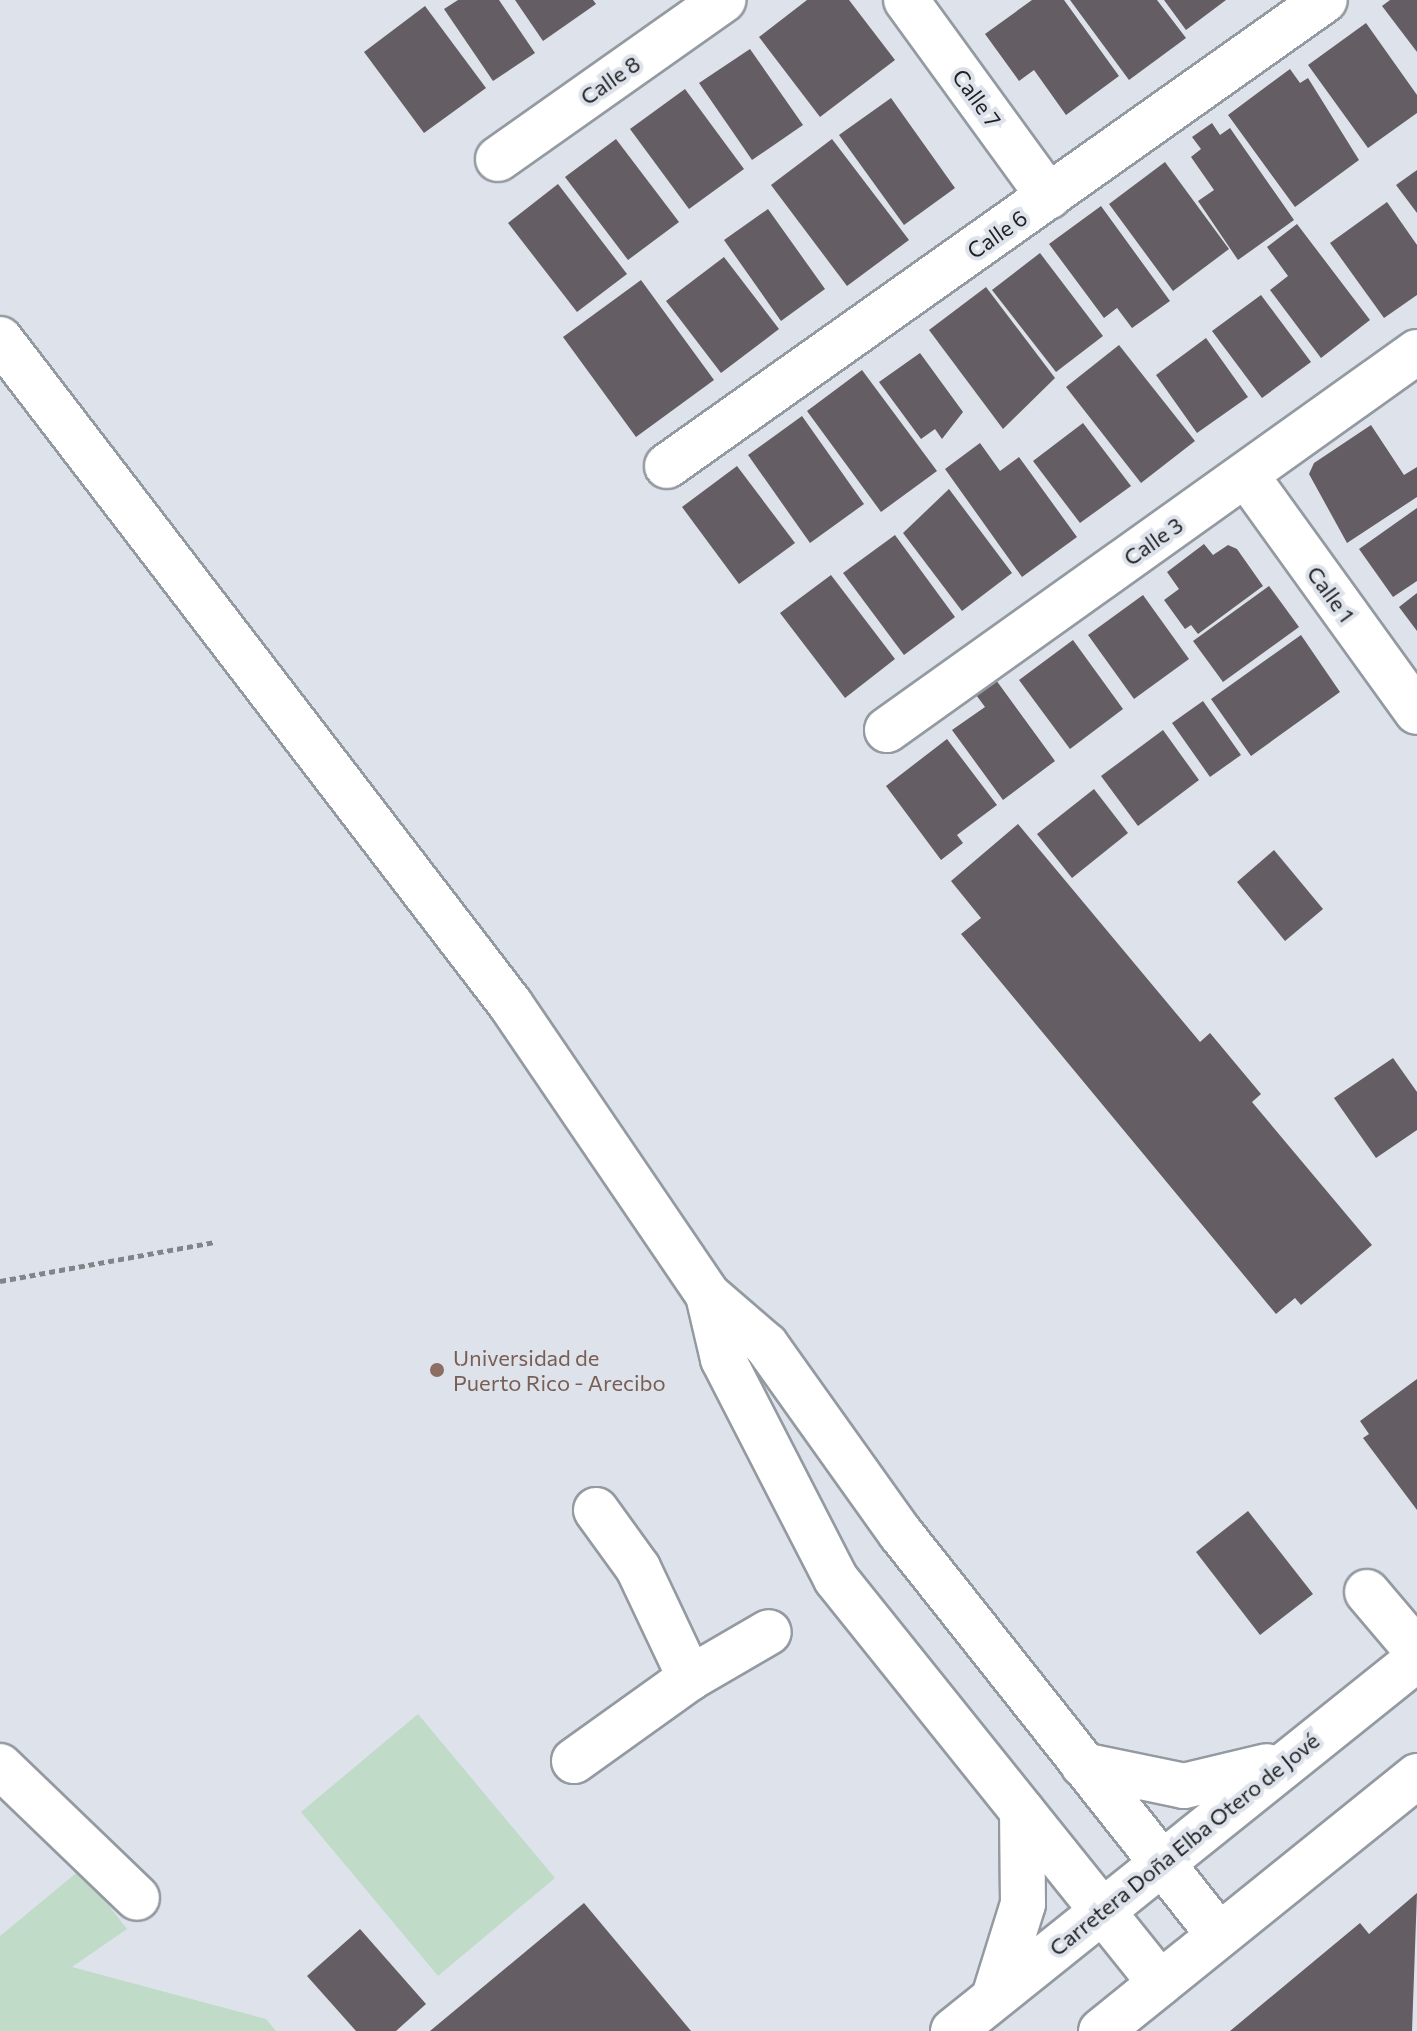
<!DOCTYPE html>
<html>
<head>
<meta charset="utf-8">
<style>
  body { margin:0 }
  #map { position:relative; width:1417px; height:2031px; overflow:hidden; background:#dee3eb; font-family:Commissioner,sans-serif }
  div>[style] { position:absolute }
  .green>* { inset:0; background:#c0dbc8 }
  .building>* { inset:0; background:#645d63 }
  .path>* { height:5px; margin-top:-2.5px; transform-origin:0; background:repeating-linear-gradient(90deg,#81858a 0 6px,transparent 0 10px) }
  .roads { filter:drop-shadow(2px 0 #949aa1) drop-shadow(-2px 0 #949aa1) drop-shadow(0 2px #949aa1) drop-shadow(0 -2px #949aa1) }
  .minor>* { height:44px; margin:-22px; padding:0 22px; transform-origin:22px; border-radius:22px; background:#fff }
  .dots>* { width:22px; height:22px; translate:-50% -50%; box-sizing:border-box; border:4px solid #dee3eb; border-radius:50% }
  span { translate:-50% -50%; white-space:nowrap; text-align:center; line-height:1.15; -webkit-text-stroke:8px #dee3eb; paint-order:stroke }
  .street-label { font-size:22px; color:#1e2022 }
  .education-label { font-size:22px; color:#785e54 }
  .left { translate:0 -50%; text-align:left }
</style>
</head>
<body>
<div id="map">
  <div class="green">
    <i style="clip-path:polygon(418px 1714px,555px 1878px,438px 1976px,301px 1812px)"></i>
    <i style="clip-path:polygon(81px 1869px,127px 1929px,72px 1967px,266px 2019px,276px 2031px,0 2031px,0 1936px)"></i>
  </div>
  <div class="building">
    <i style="clip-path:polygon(458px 0,499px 0,535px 53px,493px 81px,444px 9px)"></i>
    <i style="clip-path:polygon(515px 0,593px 0,596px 4px,543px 41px)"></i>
    <i style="clip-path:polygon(807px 0,849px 0,895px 60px,820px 117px,759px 37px)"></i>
    <i style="clip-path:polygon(1032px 0,1064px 0,1119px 76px,1066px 115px,1034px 70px,1019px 81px,985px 34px)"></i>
    <i style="clip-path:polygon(1070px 0,1157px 0,1186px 38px,1129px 80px)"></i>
    <i style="clip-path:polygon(1164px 0,1226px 0,1186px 30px)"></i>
    <i style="clip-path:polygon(1390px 0,1417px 0,1417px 52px,1382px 6px)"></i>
    <i style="clip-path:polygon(425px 6px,486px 88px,424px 133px,364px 52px)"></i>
    <i style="clip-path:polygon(1366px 23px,1417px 95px,1417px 113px,1368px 148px,1308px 65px)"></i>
    <i style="clip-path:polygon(750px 49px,803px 125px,752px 160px,699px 83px)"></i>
    <i style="clip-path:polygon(1290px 69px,1300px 83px,1308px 78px,1359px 160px,1295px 207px,1228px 115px)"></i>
    <i style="clip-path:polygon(685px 89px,744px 169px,689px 209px,630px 129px)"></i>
    <i style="clip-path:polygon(891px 98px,955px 188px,904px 225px,839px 135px)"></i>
    <i style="clip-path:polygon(1212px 123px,1220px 135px,1230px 128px,1294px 220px,1238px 260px,1198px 201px,1214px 190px,1191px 157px,1201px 149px,1192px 137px)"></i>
    <i style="clip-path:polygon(616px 139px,679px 222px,628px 260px,565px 177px)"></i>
    <i style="clip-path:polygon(832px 139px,909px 240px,847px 286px,771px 185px)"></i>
    <i style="clip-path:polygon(1165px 162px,1229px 249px,1173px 291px,1109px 204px)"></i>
    <i style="clip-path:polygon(1417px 170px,1417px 213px,1396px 185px)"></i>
    <i style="clip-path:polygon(558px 184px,627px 274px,577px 312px,508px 223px)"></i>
    <i style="clip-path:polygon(1387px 202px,1417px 245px,1417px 295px,1384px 318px,1330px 243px)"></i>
    <i style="clip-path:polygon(1101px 206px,1170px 301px,1132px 328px,1117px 308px,1104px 318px,1049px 244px)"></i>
    <i style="clip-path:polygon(768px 209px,825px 289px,781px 321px,724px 240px)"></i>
    <i style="clip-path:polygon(1297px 224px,1370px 320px,1321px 358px,1270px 290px,1288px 276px,1267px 247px)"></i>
    <i style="clip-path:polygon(1040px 253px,1103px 336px,1056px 372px,992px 290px)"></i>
    <i style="clip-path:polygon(724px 257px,779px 329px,721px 373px,666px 301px)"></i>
    <i style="clip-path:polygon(641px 280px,714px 380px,636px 437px,563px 337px)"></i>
    <i style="clip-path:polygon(986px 287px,1055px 378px,1003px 429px,929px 330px)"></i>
    <i style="clip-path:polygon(1261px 295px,1311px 362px,1262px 398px,1212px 331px)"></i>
    <i style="clip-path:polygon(1206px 338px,1248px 397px,1197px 433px,1156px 375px)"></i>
    <i style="clip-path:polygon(1119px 345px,1195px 441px,1141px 483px,1066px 387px)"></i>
    <i style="clip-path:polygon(920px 353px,963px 412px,942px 439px,935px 429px,921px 439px,879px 382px)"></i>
    <i style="clip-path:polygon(862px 370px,937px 471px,881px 512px,807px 411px)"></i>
    <i style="clip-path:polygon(802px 416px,864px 504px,810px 543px,748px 455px)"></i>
    <i style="clip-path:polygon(1083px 423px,1131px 486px,1080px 523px,1033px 461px)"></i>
    <i style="clip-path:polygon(1371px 425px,1404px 475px,1417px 467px,1417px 497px,1347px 543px,1309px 474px,1314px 463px)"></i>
    <i style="clip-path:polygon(980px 443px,1000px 471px,1019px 457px,1077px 537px,1022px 577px,945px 469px)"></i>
    <i style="clip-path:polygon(737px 466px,795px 543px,739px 584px,682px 507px)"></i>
    <i style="clip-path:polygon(949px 489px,1012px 573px,962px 611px,903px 533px)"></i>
    <i style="clip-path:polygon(1417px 508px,1417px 581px,1393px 597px,1359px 549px)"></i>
    <i style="clip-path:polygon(895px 535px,955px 617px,904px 655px,843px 573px)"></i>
    <i style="clip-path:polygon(1204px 544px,1213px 555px,1228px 545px,1237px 549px,1263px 586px,1198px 634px,1191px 625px,1185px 629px,1164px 600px,1179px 589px,1167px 572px)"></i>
    <i style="clip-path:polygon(831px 575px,895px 659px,845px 698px,780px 613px)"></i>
    <i style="clip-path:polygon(1269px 586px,1299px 627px,1223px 682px,1193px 641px)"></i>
    <i style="clip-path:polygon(1417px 593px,1417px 631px,1399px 607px)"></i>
    <i style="clip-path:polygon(1143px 595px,1189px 659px,1134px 699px,1088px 635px)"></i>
    <i style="clip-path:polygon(1301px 635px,1340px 692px,1251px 756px,1211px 699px)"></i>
    <i style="clip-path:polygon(1073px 640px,1123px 709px,1070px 749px,1019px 680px)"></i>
    <i style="clip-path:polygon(988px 669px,1055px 761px,1003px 800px,952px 730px,985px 707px,968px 684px)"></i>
    <i style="clip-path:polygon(1203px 701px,1241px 755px,1210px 777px,1172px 723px)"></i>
    <i style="clip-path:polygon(1163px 730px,1199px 780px,1138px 826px,1101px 776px)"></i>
    <i style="clip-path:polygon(947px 739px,997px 805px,957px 835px,963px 843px,941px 860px,886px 786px)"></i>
    <i style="clip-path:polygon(1094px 789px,1128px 833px,1072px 878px,1037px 834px)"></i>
    <i style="clip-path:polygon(1018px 824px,1200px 1042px,1210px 1033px,1261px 1094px,1252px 1102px,1372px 1245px,1301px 1305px,1295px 1298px,1276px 1314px,961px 934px,981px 918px,951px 881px)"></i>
    <i style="clip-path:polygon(1274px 850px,1323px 909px,1285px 941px,1237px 882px)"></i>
    <i style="clip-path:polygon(1393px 1058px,1417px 1092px,1417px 1130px,1376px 1158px,1334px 1098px)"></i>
    <i style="clip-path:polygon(1417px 1379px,1417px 1510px,1363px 1438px,1369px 1434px,1360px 1421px)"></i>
    <i style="clip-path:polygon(1248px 1511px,1313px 1594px,1260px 1635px,1196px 1552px)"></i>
    <i style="clip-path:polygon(1417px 1893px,1412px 2031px,1230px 2031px,1360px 1923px,1369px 1934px)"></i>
    <i style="clip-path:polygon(584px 1903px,691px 2031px,430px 2031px)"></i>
    <i style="clip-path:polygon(360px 1929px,426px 2004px,396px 2031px,356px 2031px,307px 1976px)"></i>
  </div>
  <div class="path">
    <i style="left:0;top:1281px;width:219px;rotate:-10.3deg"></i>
  </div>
  <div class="roads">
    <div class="minor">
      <i style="left:906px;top:0;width:243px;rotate:54deg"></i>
      <i style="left:498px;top:159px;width:276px;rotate:-35.2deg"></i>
      <i style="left:0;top:339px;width:839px;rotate:52.5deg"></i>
      <i style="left:511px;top:1005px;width:351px;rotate:55.8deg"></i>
      <i style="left:708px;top:1295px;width:77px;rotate:40.8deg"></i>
      <i style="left:766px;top:1345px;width:232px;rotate:54.5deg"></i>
      <i style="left:901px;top:1534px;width:512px;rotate:51.58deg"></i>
      <i style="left:667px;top:466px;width:806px;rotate:-35.31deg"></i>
      <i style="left:1246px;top:475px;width:292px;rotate:54.2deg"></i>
      <i style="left:887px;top:730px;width:651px;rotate:-35.5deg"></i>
      <i style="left:708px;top:1295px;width:66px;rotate:76.8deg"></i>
      <i style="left:723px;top:1359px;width:247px;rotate:62.8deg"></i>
      <i style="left:836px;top:1579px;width:518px;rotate:51.27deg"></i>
      <i style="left:596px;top:1510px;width:72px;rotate:54.1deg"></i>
      <i style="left:638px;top:1568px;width:122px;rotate:64.7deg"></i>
      <i style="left:690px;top:1678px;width:91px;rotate:-30.2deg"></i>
      <i style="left:1367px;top:1592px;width:77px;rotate:49.7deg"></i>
      <i style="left:574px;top:1761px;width:143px;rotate:-35.6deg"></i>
      <i style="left:1083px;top:1765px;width:103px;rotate:11.7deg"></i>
      <i style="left:1184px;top:1786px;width:85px;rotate:-13.5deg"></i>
      <i style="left:0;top:1766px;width:190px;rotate:43.9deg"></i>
      <i style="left:994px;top:1997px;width:97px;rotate:-72.7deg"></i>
      <i style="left:1023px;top:1904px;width:93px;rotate:-90.6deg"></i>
      <i style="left:953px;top:2031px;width:595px;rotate:-38.72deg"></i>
      <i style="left:1101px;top:2031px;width:406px;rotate:-38.9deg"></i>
    </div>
  </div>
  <div class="dots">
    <i style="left:437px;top:1370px;background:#8d6e63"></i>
  </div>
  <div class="street-label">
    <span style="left:610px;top:80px;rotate:-35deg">Calle 8</span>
    <span style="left:977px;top:98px;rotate:54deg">Calle 7</span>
    <span style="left:997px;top:234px;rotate:-35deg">Calle 6</span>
    <span style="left:1153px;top:541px;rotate:-35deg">Calle 3</span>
    <span style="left:1331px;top:594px;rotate:54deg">Calle 1</span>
    <span style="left:1184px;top:1844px;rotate:-39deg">Carretera Doña Elba Otero de Jové</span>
  </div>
  <div class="education-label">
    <span class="left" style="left:453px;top:1370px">Universidad de<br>Puerto Rico - Arecibo</span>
  </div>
</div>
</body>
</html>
